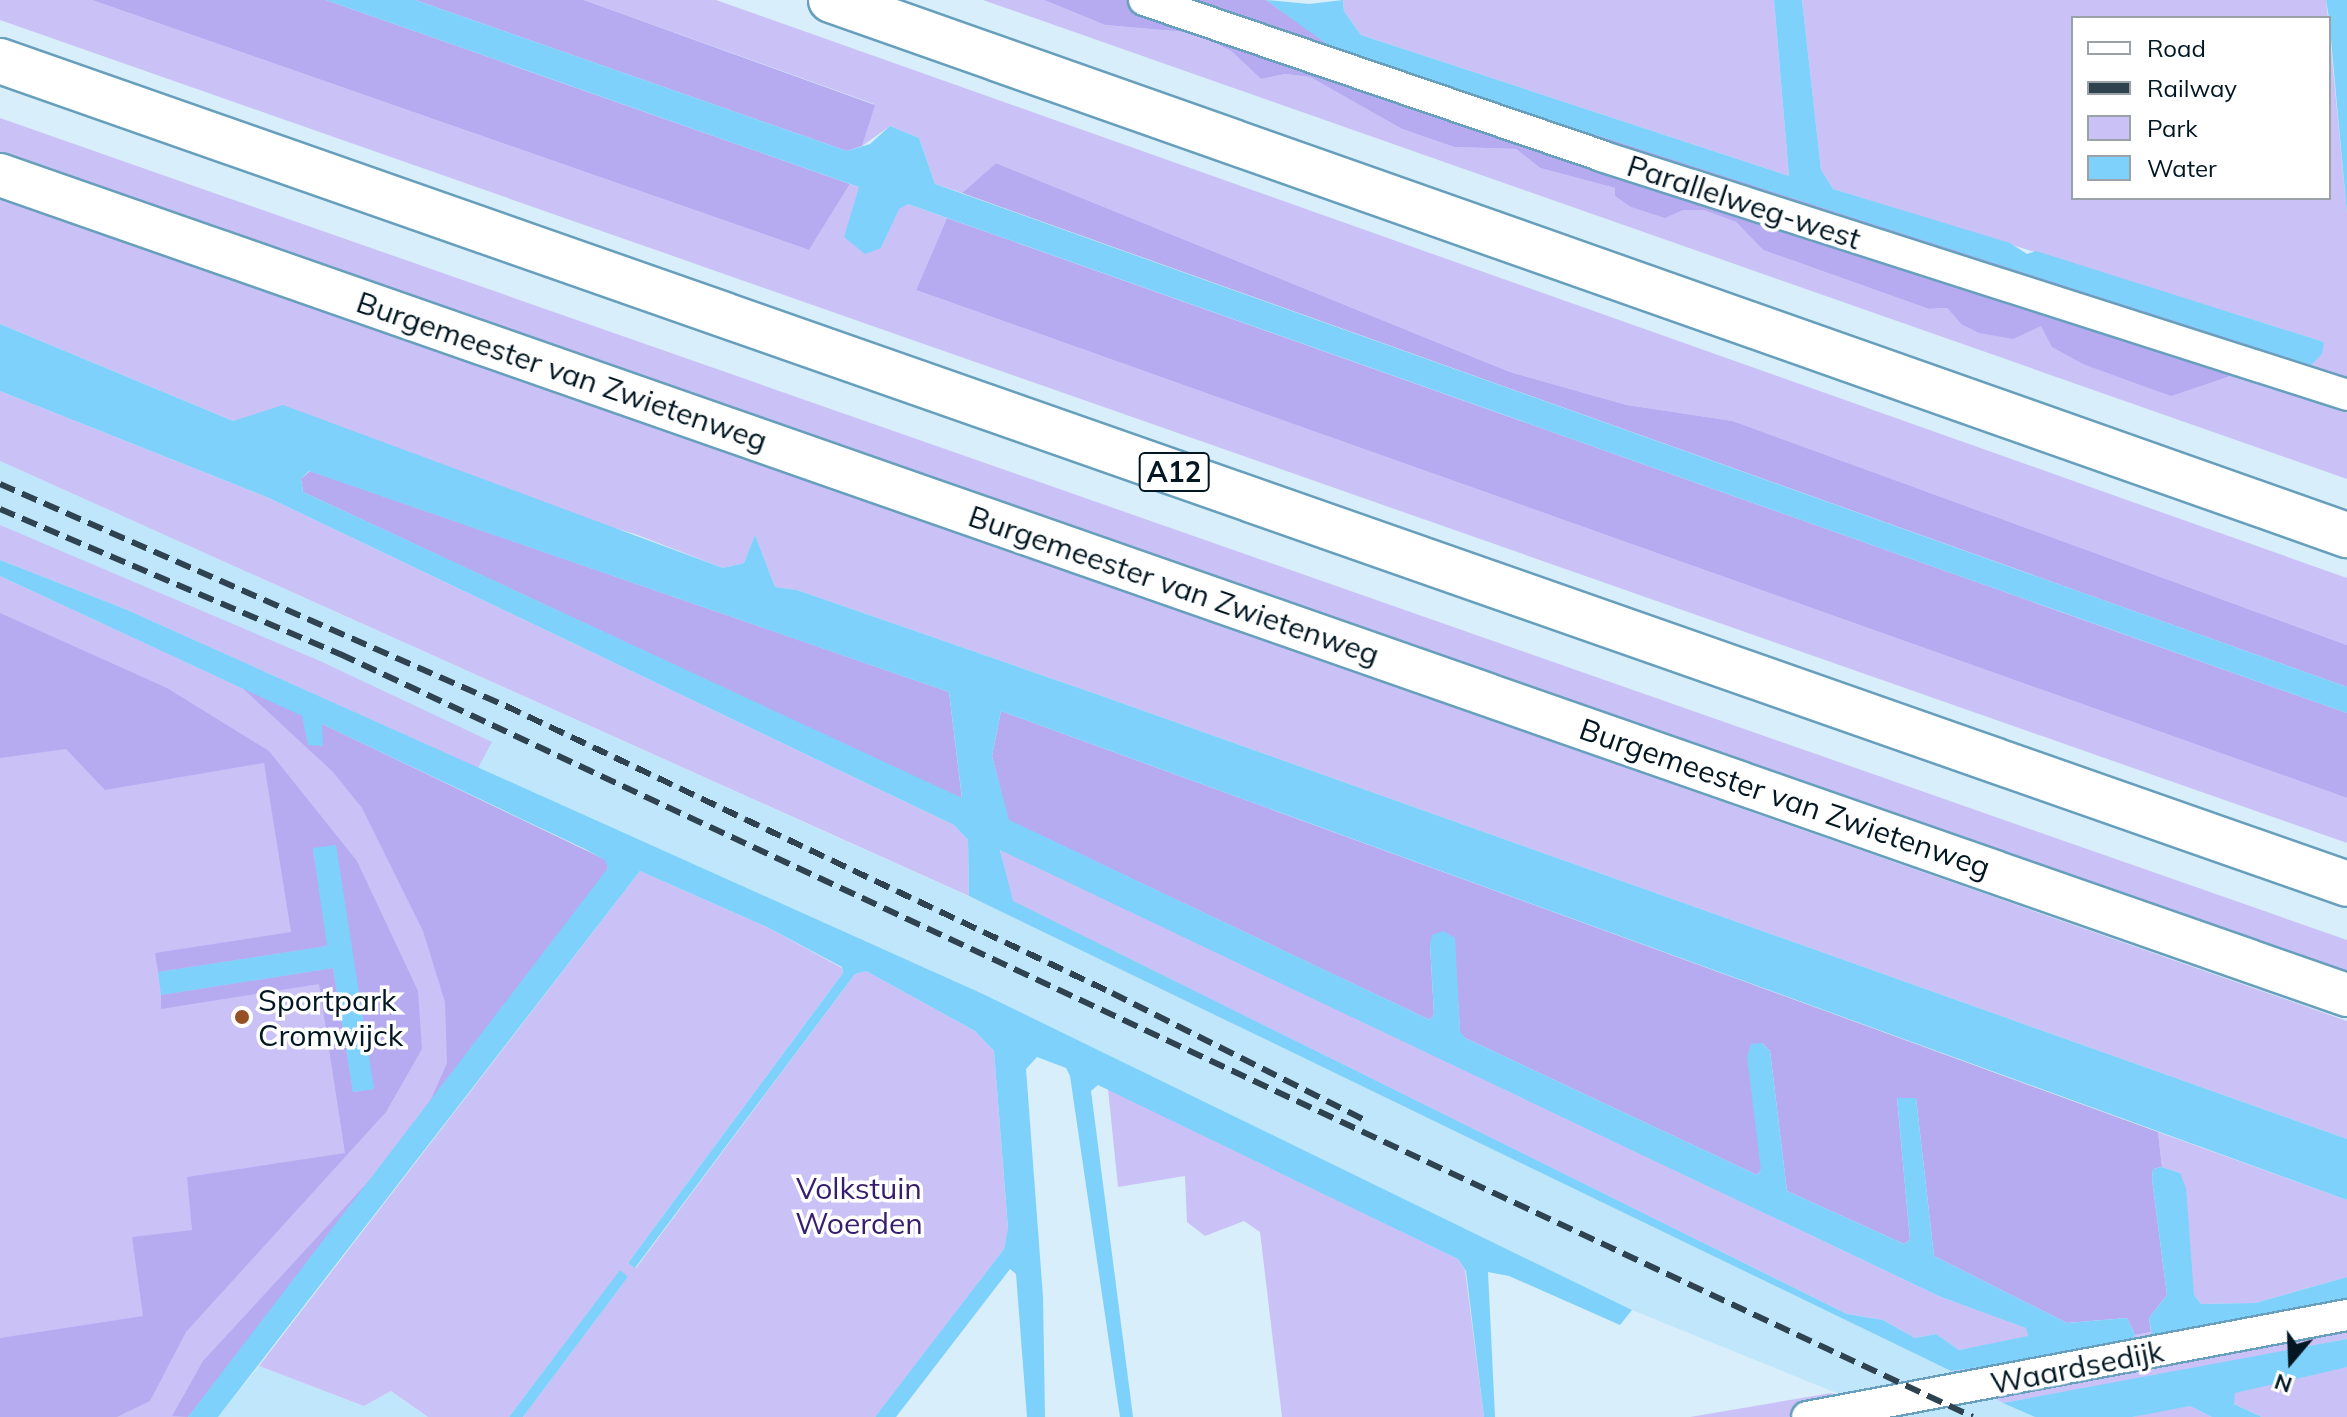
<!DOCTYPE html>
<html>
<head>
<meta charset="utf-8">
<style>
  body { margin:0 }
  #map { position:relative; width:2347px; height:1417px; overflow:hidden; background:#d8eefa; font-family:Mulish,sans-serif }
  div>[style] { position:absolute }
  .built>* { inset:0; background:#bfe6fb }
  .green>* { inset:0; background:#cac2f6 }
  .forest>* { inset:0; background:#b6abf1 }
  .water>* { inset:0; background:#7dd1fa }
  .roads { filter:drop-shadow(2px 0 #679fbc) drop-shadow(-2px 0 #679fbc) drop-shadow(0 2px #679fbc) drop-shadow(0 -2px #679fbc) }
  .street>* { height:30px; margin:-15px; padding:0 15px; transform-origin:15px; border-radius:15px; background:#fff }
  .secondary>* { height:42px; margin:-21px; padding:0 21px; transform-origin:21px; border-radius:21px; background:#fff }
  .highway>* { height:44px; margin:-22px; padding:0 22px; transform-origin:22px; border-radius:22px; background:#fff }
  .rail>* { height:6px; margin-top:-3px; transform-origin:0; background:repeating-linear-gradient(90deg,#2e434f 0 16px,transparent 0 24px) }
  .dots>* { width:22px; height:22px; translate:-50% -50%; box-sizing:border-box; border:4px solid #fff; border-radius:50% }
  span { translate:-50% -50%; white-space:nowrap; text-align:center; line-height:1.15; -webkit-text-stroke:7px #fff; paint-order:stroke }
  .shield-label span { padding:2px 6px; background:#fff; border:2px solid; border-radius:6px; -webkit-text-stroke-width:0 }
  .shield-label { font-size:28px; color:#021722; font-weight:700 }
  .street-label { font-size:30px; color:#021722 }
  .poi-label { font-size:30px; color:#021722 }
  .left { translate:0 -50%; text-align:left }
  .park-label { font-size:30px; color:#361e6d }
  .legend { position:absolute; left:2071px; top:16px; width:260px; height:184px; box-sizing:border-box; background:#fff; border:2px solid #9aa2a7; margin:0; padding:10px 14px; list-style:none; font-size:24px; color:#021722 }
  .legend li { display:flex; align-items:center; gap:16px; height:40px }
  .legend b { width:40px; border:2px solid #9aa2a7 }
  .north { position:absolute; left:2251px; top:1321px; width:80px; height:80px; -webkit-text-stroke:6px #fff; paint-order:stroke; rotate:199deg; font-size:22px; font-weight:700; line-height:32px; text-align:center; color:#021722 }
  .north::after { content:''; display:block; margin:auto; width:28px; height:36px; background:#021722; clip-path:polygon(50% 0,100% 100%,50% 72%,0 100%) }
</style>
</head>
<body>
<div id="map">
  <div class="built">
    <i style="clip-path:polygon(0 461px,988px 905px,1951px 1371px,2035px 1417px,1896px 1417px,1632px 1310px,983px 994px,125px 609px,0 560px)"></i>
    <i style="clip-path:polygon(259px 1366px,364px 1406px,391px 1391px,428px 1417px,218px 1417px)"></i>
  </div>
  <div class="green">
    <i style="clip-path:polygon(0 0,92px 0,809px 250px,850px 184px,859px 187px,860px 198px,844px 237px,881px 248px,899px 208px,908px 204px,947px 218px,916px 290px,2347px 798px,2347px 843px,0 20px)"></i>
    <i style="clip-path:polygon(584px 0,716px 0,2347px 578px,2347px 645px,1733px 421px,1627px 405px,1510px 372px,996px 163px,962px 193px,935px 184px,919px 138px,890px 126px,862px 146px,874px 104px)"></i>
    <i style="clip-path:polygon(983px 0,1044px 0,1105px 25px,1196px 33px,1231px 51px,1261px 79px,1285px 74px,1310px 77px,1402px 129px,1454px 147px,1516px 149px,1540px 168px,1615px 188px,1615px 196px,1703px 210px,1736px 222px,1763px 250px,1929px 309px,1947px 308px,1961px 324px,2041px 325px,2085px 365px,2171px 395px,2228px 377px,2264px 349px,2311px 365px,2324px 342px,1833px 189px,1821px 171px,1802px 0,2326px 0,2328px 18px,2073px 18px,2073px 198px,2329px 198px,2329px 27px,2347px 214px,2347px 479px)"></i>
    <i style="clip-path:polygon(1343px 0,1774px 0,1789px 176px,1361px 35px,1344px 11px)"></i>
    <i style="clip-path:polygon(0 118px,2347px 940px,2347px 973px,0 156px)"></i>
    <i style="clip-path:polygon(0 197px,2347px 1021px,2347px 1139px,1099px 695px,797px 590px,775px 587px,755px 536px,744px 563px,723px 568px,635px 534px,242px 419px,233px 421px,0 324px)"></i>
    <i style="clip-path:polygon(0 391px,269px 498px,954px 825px,968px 840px,969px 896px,0 461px)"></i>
    <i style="clip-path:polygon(0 525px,320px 661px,492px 742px,478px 768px,125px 609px,0 560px)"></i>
    <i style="clip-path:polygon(0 576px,348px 737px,476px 1046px,188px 1417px,0 1417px)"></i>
    <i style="clip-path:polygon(1000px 849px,1941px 1297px,2027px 1328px,2028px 1337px,1959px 1350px,1936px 1334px,1915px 1338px,1883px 1320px,1847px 1314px,1012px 901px)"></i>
    <i style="clip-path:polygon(640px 871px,767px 927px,842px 968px,843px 973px,628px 1263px,636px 1268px,855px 974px,866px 971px,975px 1031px,994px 1051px,1008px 1229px,1004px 1249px,924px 1354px,875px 1417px,523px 1417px,628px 1277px,620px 1271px,509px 1417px,428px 1417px,391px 1391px,364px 1406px,259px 1366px)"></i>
    <i style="clip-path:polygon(1108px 1089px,1458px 1259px,1465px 1270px,1484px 1417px,1282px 1417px,1260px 1232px,1244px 1221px,1205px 1236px,1187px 1222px,1185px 1176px,1118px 1187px)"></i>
    <i style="clip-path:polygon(2158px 1132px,2347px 1200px,2347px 1277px,2255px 1303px,2201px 1304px,2194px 1295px,2180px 1173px,2162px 1167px)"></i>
    <i style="clip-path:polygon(2347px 1299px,2347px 1339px,2203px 1367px,2003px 1403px,1951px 1371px,2127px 1347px,2135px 1335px)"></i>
    <i style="clip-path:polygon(2347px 1367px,2347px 1417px,2262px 1417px,2234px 1404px,2232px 1397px,2240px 1387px)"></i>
    <i style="clip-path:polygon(1831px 1393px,1896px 1417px,1690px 1417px)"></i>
    <i style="clip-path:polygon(2190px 1406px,2212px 1417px,2132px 1417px,2176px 1407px)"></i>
  </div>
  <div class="forest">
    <i style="clip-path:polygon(92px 0,326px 0,850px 184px,809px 250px)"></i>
    <i style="clip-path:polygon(415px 0,584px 0,875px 105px,862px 146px,847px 151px)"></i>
    <i style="clip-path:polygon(1044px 0,1266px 0,1339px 52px,2264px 349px,2228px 377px,2171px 396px,2085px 365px,2052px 347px,2041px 326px,2013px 339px,1979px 333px,1961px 324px,1947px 308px,1929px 309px,1763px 250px,1736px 222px,1703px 210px,1683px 210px,1665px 218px,1631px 207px,1615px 196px,1615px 188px,1540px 168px,1516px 149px,1454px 147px,1402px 129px,1310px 77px,1285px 74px,1261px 79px,1231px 51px,1196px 33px,1105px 25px)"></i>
    <i style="clip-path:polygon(996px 163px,1510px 372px,1627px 405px,1733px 421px,2347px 645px,2347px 687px,962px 193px)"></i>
    <i style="clip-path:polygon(947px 218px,2347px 713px,2347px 798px,916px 290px)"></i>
    <i style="clip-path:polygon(310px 471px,949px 692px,962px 799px,303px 492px,301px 479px)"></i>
    <i style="clip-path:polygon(0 613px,167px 688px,269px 751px,357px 861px,418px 991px,422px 1049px,386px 1112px,186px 1332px,150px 1401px,117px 1417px,0 1417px,0 1338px,143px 1316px,132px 1237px,192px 1230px,187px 1177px,345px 1153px,319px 984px,161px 1009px,161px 995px,333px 968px,353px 1092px,374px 1089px,313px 849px,328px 946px,158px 972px,155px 953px,291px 932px,264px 763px,105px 790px,66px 749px,0 758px)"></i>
    <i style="clip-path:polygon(237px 683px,606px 860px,608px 868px,594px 892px,425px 1113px,447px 1063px,445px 1002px,423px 931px,362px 808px,333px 772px)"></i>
    <i style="clip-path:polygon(1001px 711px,2158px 1132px,2162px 1167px,2153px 1169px,2152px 1179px,2167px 1295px,2149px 1318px,2151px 1332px,2135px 1335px,2127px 1318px,2067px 1323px,1934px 1256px,1916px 1098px,1897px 1098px,1910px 1240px,1904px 1244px,1787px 1191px,1770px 1051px,1762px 1043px,1761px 1170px,1757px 1175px,1465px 1038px,1460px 1032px,1454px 937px,1430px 944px,1434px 1014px,1430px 1020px,1008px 820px,992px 756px)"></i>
    <i style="clip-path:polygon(390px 1158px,188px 1417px,172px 1416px,203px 1361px)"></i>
  </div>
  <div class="water">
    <i style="clip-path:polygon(326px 0,415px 0,847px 151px,870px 144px,890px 126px,919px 138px,935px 184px,2347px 687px,2347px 713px,908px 204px,899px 209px,881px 248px,865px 254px,844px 237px,859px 187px)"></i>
    <i style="clip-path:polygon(1266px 0,1309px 4px,1343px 0,1344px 11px,1361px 35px,1789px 176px,1774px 0,1802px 0,1821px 170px,1833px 189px,2010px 243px,2027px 254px,2036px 251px,2324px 342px,2322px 354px,2311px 365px,1338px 52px)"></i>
    <i style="clip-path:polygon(2326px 0,2347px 0,2347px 214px,2329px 18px)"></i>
    <i style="clip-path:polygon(evenodd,0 324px,233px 421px,283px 405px,723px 568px,744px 563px,755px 535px,775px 587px,797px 590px,1099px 695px,2347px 1139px,2347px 1200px,1001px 711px,992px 756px,1009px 820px,1430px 1020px,1434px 1014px,1430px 944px,1432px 935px,1443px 931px,1455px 938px,1460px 1031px,1465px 1038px,1757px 1175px,1761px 1170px,1747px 1057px,1751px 1044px,1762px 1043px,1770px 1051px,1787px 1191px,1904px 1244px,1910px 1240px,1897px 1098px,1916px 1098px,1934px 1256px,2067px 1323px,2127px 1318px,2135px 1335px,2127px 1347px,1951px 1371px,969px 896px,968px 840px,954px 825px,269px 498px,0 391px,0 324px,309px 471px,949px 692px,962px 798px,303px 492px,301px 479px,309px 471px,0 324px,1000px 850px,1941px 1297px,2026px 1328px,2028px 1336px,1959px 1350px,1936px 1334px,1915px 1338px,1883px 1320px,1847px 1314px,1013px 901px,1000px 850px)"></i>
    <i style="clip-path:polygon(0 560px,125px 609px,983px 994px,1632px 1310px,1620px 1325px,1509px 1276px,1488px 1272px,1495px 1417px,1484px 1417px,1466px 1271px,1458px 1259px,1098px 1085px,1091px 1091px,1133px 1417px,1120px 1417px,1070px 1076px,1066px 1068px,1037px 1057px,1026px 1069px,1043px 1297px,1045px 1417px,1027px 1417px,1016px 1274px,1010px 1269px,896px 1417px,875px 1417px,1004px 1249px,1008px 1228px,994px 1051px,975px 1031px,866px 971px,855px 974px,635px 1268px,628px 1263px,843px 973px,842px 967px,767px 927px,640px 871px,218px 1417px,188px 1417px,608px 868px,605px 860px,585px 849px,322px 724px,323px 746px,308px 745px,302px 716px,0 576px)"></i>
    <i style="clip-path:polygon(336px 845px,374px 1089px,353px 1092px,333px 968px,161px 995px,158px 972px,327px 946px,313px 848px)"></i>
    <i style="clip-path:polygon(2162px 1167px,2180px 1173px,2186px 1188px,2194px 1295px,2201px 1304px,2255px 1303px,2347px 1277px,2347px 1299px,2190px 1334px,2152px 1336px,2149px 1318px,2167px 1295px,2152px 1179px,2153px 1169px)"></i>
    <i style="clip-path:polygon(620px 1270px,628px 1277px,523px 1417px,509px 1417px)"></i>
    <i style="clip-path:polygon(2347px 1339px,2347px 1367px,2235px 1393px,2234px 1404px,2262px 1417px,2212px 1417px,2190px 1406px,2132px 1417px,2035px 1417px,2003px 1403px)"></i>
  </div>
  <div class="roads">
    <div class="street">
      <i style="left:1144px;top:0;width:483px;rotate:18.8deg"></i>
      <i style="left:1601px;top:156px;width:783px;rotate:17.76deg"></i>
      <i style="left:1807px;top:1417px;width:550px;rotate:-10.7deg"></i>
    </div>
    <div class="secondary">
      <i style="left:0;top:175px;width:2486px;rotate:19.26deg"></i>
    </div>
    <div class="highway">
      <i style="left:831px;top:0;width:1608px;rotate:19.44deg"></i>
      <i style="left:0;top:61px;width:2487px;rotate:19.32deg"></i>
    </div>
  </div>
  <div class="rail">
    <i style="left:0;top:484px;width:553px;rotate:23.69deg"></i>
    <i style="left:506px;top:706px;width:671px;rotate:25.34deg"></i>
    <i style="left:1112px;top:993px;width:282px;rotate:26.7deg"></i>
    <i style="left:0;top:509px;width:370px;rotate:23.1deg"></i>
    <i style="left:340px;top:654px;width:1802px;rotate:25.04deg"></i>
  </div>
  <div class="dots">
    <i style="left:242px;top:1017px;background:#955124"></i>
  </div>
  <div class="shield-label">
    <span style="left:1174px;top:472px">A12</span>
  </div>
  <div class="street-label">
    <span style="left:1744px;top:202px;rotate:18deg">Parallelweg-west</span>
    <span style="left:562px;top:371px;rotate:19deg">Burgemeester van Zwietenweg</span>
    <span style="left:1174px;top:585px;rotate:19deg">Burgemeester van Zwietenweg</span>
    <span style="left:1785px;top:798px;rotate:19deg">Burgemeester van Zwietenweg</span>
    <span style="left:2077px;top:1367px;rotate:-11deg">Waardsedijk</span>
  </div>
  <div class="poi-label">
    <span class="left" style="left:258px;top:1017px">Sportpark<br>Cromwijck</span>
  </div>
  <div class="park-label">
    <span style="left:859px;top:1205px">Volkstuin<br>Woerden</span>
  </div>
  <ul class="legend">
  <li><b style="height:10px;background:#fff"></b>Road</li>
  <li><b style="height:10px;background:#2e434f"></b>Railway</li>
  <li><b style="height:22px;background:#cac2f6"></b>Park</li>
  <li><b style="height:22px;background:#7dd1fa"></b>Water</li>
  </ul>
  <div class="north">N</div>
</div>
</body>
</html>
